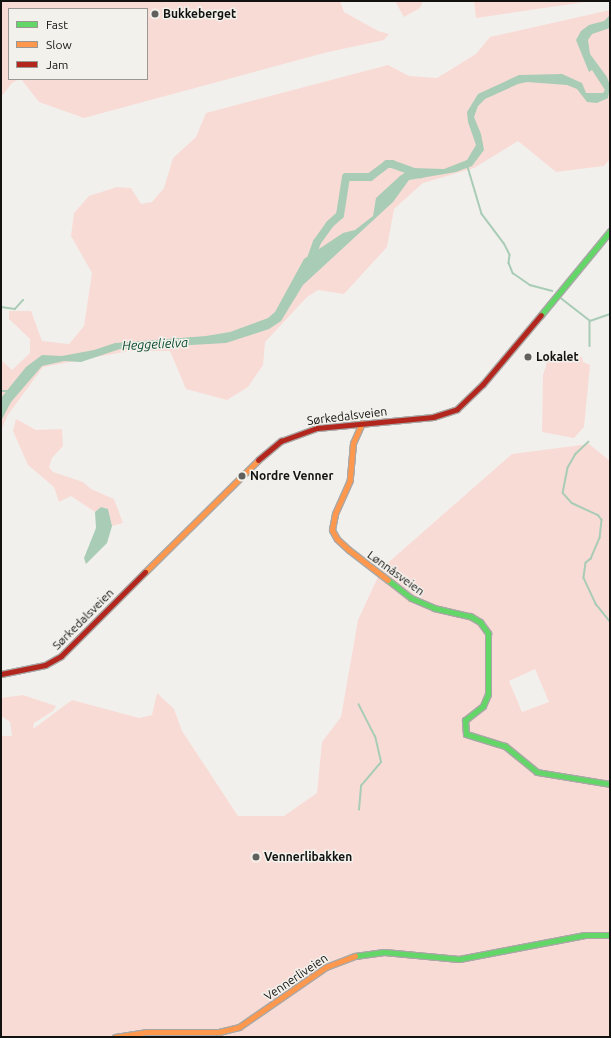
<!DOCTYPE html>
<html>
<head>
<meta charset="utf-8">
<style>
  body { margin:0 }
  #map { position:relative; width:611px; height:1038px; overflow:hidden; background:#f2f0ed; font-family:Ubuntu,sans-serif }
  div>[style] { position:absolute }
  .green>* { inset:0; background:#f9dbd6 }
  .water>* { inset:0; background:#a8ccb5 }
  .stream>* { height:1.5px; margin:-0.75px; padding:0 0.75px; transform-origin:0.75px; border-radius:0.75px; background:#a8ccb5 }
  .river>* { height:8px; margin:-4px; padding:0 4px; transform-origin:4px; border-radius:4px; background:#a8ccb5 }
  .roads { filter:drop-shadow(1px 0 #a9a8a6) drop-shadow(-1px 0 #a9a8a6) drop-shadow(0 1px #a9a8a6) drop-shadow(0 -1px #a9a8a6) }
  .fast>* { height:5px; margin:-2.5px; padding:0 2.5px; transform-origin:2.5px; border-radius:2.5px; background:#63d668 }
  .slow>* { height:5px; margin:-2.5px; padding:0 2.5px; transform-origin:2.5px; border-radius:2.5px; background:#ff974d }
  .jam>* { height:5px; margin:-2.5px; padding:0 2.5px; transform-origin:2.5px; border-radius:2.5px; background:#b3261e }
  .dots>* { width:11px; height:11px; translate:-50% -50%; box-sizing:border-box; border:2px solid #f3f1ec; border-radius:50% }
  span { translate:-50% -50%; white-space:nowrap; text-align:center; line-height:1.15; -webkit-text-stroke:3px #f3f1ec; paint-order:stroke }
  .poi-label { font-size:12px; color:#121210; font-weight:700 }
  .left { translate:0 -50%; text-align:left }
  .street-label { font-size:12px; color:#121210 }
  .water-label { font-size:13px; color:#0c4d30; font-style:italic }
  .frame { position:absolute; inset:0; border:2px solid #121210; pointer-events:none }
  .legend { position:absolute; left:8px; top:8px; width:140px; height:72px; box-sizing:border-box; background:#f3f1ec; border:1px solid #999894; margin:0; padding:5px 7px; list-style:none; font-size:12px; color:#121210 }
  .legend li { display:flex; align-items:center; gap:8px; height:20px }
  .legend b { width:20px; border:1px solid #999894 }
</style>
</head>
<body>
<div id="map">
  <div class="green">
    <i style="clip-path:polygon(1px 1px,340px 1px,344px 12px,378px 31px,389px 34px,384px 40px,324px 53px,84px 118px,39px 102px,21px 79px,147px 79px,147px 9px,9px 9px,9px 79px,19px 79px,12px 83px,1px 97px)"></i>
    <i style="clip-path:polygon(395px 1px,423px 1px,420px 8px,404px 17px)"></i>
    <i style="clip-path:polygon(474px 1px,592px 1px,476px 18px)"></i>
    <i style="clip-path:polygon(610px 10px,610px 159px,604px 166px,556px 172px,518px 141px,474px 168px,423px 183px,394px 209px,387px 247px,344px 294px,318px 290px,307px 297px,265px 342px,263px 365px,248px 387px,227px 400px,186px 389px,170px 351px,129px 351px,43px 367px,7px 416px,1px 431px,1px 360px,12px 370px,30px 353px,30px 339px,9px 319px,9px 311px,31px 311px,42px 341px,69px 344px,84px 326px,92px 273px,71px 236px,74px 213px,89px 196px,117px 187px,131px 188px,141px 204px,152px 202px,164px 188px,173px 158px,196px 137px,206px 113px,388px 65px,409px 76px,437px 78px,476px 54px,490px 37px)"></i>
    <i style="clip-path:polygon(549px 356px,582px 357px,583px 362px,590px 365px,584px 427px,574px 438px,542px 432px,543px 375px)"></i>
    <i style="clip-path:polygon(16px 419px,36px 430px,62px 429px,63px 446px,52px 458px,49px 467px,53px 472px,83px 482px,91px 489px,114px 499px,123px 523px,112px 526px,108px 509px,101px 507px,95px 512px,71px 496px,59px 502px,54px 487px,28px 465px,13px 431px)"></i>
    <i style="clip-path:polygon(evenodd,589px 444px,610px 461px,610px 1037px,1px 1037px,1px 736px,12px 736px,10px 722px,1px 716px,1px 698px,23px 695px,56px 706px,53px 711px,34px 723px,33px 729px,72px 700px,139px 718px,152px 715px,157px 693px,174px 709px,182px 731px,238px 816px,284px 816px,317px 793px,322px 742px,341px 717px,358px 620px,382px 568px,512px 454px,589px 444px,535px 669px,549px 702px,522px 712px,509px 681px,535px 669px)"></i>
  </div>
  <div class="water">
    <i style="clip-path:polygon(610px 15px,610px 28px,592px 34px,588px 40px,590px 54px,607px 77px,610px 86px,608px 98px,597px 103px,587px 102px,577px 89px,567px 85px,527px 82px,518px 84px,485px 99px,478px 106px,474px 117px,481px 134px,484px 150px,472px 166px,456px 172px,409px 180px,393px 202px,303px 285px,281px 321px,269px 329px,226px 343px,120px 349px,81px 362px,64px 361px,42px 366px,11px 402px,1px 421px,1px 398px,26px 367px,42px 355px,62px 356px,94px 350px,115px 343px,206px 336px,230px 332px,268px 318px,275px 312px,304px 259px,343px 233px,355px 230px,373px 216px,376px 198px,400px 176px,412px 168px,444px 169px,467px 160px,476px 145px,468px 122px,467px 112px,478px 94px,519px 75px,562px 74px,582px 83px,586px 93px,603px 93px,605px 90px,592px 70px,589px 72px,576px 40px,581px 31px,589px 25px,604px 21px)"></i>
    <i style="clip-path:polygon(101px 507px,108px 509px,112px 526px,107px 543px,86px 564px,84px 558px,96px 528px,95px 512px)"></i>
  </div>
  <div class="stream">
    <i style="left:468px;top:167px;width:49px;rotate:73.4deg"></i>
    <i style="left:482px;top:214px;width:36px;rotate:53deg"></i>
    <i style="left:504px;top:243px;width:13px;rotate:63deg"></i>
    <i style="left:510px;top:255px;width:8px;rotate:97deg"></i>
    <i style="left:509px;top:263px;width:11px;rotate:68deg"></i>
    <i style="left:513px;top:273px;width:21px;rotate:35deg"></i>
    <i style="left:530px;top:285px;width:23px;rotate:15deg"></i>
    <i style="left:561px;top:298px;width:37px;rotate:38deg"></i>
    <i style="left:590px;top:321px;width:21px;rotate:-19deg"></i>
    <i style="left:1px;top:307px;width:14px;rotate:8deg"></i>
    <i style="left:15px;top:309px;width:12px;rotate:-48deg"></i>
    <i style="left:590px;top:321px;width:25px;rotate:90deg"></i>
    <i style="left:1px;top:391px;width:8px"></i>
    <i style="left:589px;top:442px;width:18px;rotate:137deg"></i>
    <i style="left:576px;top:454px;width:16px;rotate:120deg"></i>
    <i style="left:568px;top:468px;width:25px;rotate:101deg"></i>
    <i style="left:563px;top:493px;width:13px;rotate:48deg"></i>
    <i style="left:572px;top:503px;width:29px;rotate:25deg"></i>
    <i style="left:598px;top:515px;width:6px;rotate:51deg"></i>
    <i style="left:602px;top:520px;width:18px;rotate:96deg"></i>
    <i style="left:600px;top:538px;width:23px;rotate:113deg"></i>
    <i style="left:591px;top:559px;width:6px;rotate:141deg"></i>
    <i style="left:586px;top:563px;width:15px;rotate:98deg"></i>
    <i style="left:584px;top:578px;width:29px;rotate:65deg"></i>
    <i style="left:596px;top:604px;width:22px;rotate:51deg"></i>
    <i style="left:359px;top:810px;width:24px;rotate:-85deg"></i>
    <i style="left:361px;top:786px;width:31px;rotate:-50deg"></i>
    <i style="left:381px;top:762px;width:26px;rotate:-103deg"></i>
    <i style="left:375px;top:737px;width:36px;rotate:-117deg"></i>
  </div>
  <div class="river">
    <i style="left:309px;top:264px;width:23px;rotate:-70deg"></i>
    <i style="left:317px;top:242px;width:22px;rotate:-54deg"></i>
    <i style="left:330px;top:224px;width:13px;rotate:-42deg"></i>
    <i style="left:340px;top:215px;width:38px;rotate:-81deg"></i>
    <i style="left:346px;top:177px;width:24px"></i>
    <i style="left:370px;top:177px;width:21px;rotate:-37deg"></i>
    <i style="left:387px;top:164px;width:5px"></i>
    <i style="left:392px;top:164px;width:30px;rotate:20deg"></i>
  </div>
  <div class="roads">
    <div class="fast">
      <i style="left:541px;top:315px;width:109px;rotate:-50.6deg"></i>
      <i style="left:388px;top:580px;width:29px;rotate:38deg"></i>
      <i style="left:411px;top:598px;width:25px;rotate:23deg"></i>
      <i style="left:434px;top:608px;width:37px;rotate:13deg"></i>
      <i style="left:470px;top:616px;width:12px;rotate:31deg"></i>
      <i style="left:480px;top:622px;width:14px;rotate:54deg"></i>
      <i style="left:488px;top:633px;width:61px;rotate:90deg"></i>
      <i style="left:488px;top:694px;width:13px;rotate:113deg"></i>
      <i style="left:483px;top:706px;width:23px;rotate:142deg"></i>
      <i style="left:465px;top:720px;width:14px;rotate:86deg"></i>
      <i style="left:466px;top:734px;width:41px;rotate:17.1deg"></i>
      <i style="left:505px;top:746px;width:41px;rotate:39.1deg"></i>
      <i style="left:537px;top:772px;width:74px;rotate:9.3deg"></i>
      <i style="left:355px;top:956px;width:29px;rotate:-8deg"></i>
      <i style="left:384px;top:952px;width:75px;rotate:5.3deg"></i>
      <i style="left:459px;top:959px;width:128px;rotate:-10.8deg"></i>
      <i style="left:585px;top:935px;width:25px"></i>
    </div>
    <div class="slow">
      <i style="left:362px;top:423px;width:22px;rotate:114deg"></i>
      <i style="left:353px;top:443px;width:37px;rotate:95deg"></i>
      <i style="left:350px;top:480px;width:37px;rotate:114deg"></i>
      <i style="left:335px;top:514px;width:16px;rotate:101deg"></i>
      <i style="left:332px;top:530px;width:10px;rotate:61deg"></i>
      <i style="left:337px;top:539px;width:16px;rotate:43deg"></i>
      <i style="left:349px;top:550px;width:49px;rotate:37.6deg"></i>
      <i style="left:145px;top:572px;width:159px;rotate:-44.7deg"></i>
      <i style="left:115px;top:1037px;width:31px;rotate:-9deg"></i>
      <i style="left:146px;top:1032px;width:73px"></i>
      <i style="left:219px;top:1032px;width:21px;rotate:-14deg"></i>
      <i style="left:239px;top:1027px;width:106px;rotate:-34.6deg"></i>
      <i style="left:326px;top:967px;width:31px;rotate:-21deg"></i>
    </div>
    <div class="jam">
      <i style="left:258px;top:460px;width:30px;rotate:-40deg"></i>
      <i style="left:281px;top:441px;width:38px;rotate:-20deg"></i>
      <i style="left:317px;top:428px;width:117px;rotate:-5.4deg"></i>
      <i style="left:433px;top:417px;width:25px;rotate:-18deg"></i>
      <i style="left:457px;top:409px;width:36px;rotate:-44deg"></i>
      <i style="left:483px;top:384px;width:90px;rotate:-50deg"></i>
      <i style="left:1px;top:674px;width:45px;rotate:-11.6deg"></i>
      <i style="left:45px;top:665px;width:18px;rotate:-29deg"></i>
      <i style="left:61px;top:656px;width:119px;rotate:-45deg"></i>
    </div>
  </div>
  <div class="dots">
    <i style="left:155px;top:14px;background:#60605d"></i>
    <i style="left:528px;top:357px;background:#60605d"></i>
    <i style="left:242px;top:476px;background:#60605d"></i>
    <i style="left:256px;top:857px;background:#60605d"></i>
  </div>
  <div class="poi-label">
    <span class="left" style="left:163px;top:14px">Bukkeberget</span>
    <span class="left" style="left:536px;top:357px">Lokalet</span>
    <span class="left" style="left:250px;top:476px">Nordre Venner</span>
    <span class="left" style="left:264px;top:857px">Vennerlibakken</span>
  </div>
  <div class="street-label">
    <span style="left:347px;top:416px;rotate:-7deg">Sørkedalsveien</span>
    <span style="left:396px;top:573px;rotate:36deg">Lønnåsveien</span>
    <span style="left:83px;top:619px;rotate:-45deg">Sørkedalsveien</span>
    <span style="left:296px;top:977px;rotate:-34deg">Vennerliveien</span>
  </div>
  <div class="water-label">
    <span style="left:155px;top:344px;rotate:-3deg">Heggelielva</span>
  </div>
  <div class="frame"></div>
  <ul class="legend">
  <li><b style="height:5px;background:#63d668"></b>Fast</li>
  <li><b style="height:5px;background:#ff974d"></b>Slow</li>
  <li><b style="height:5px;background:#b3261e"></b>Jam</li>
  </ul>
</div>
</body>
</html>
